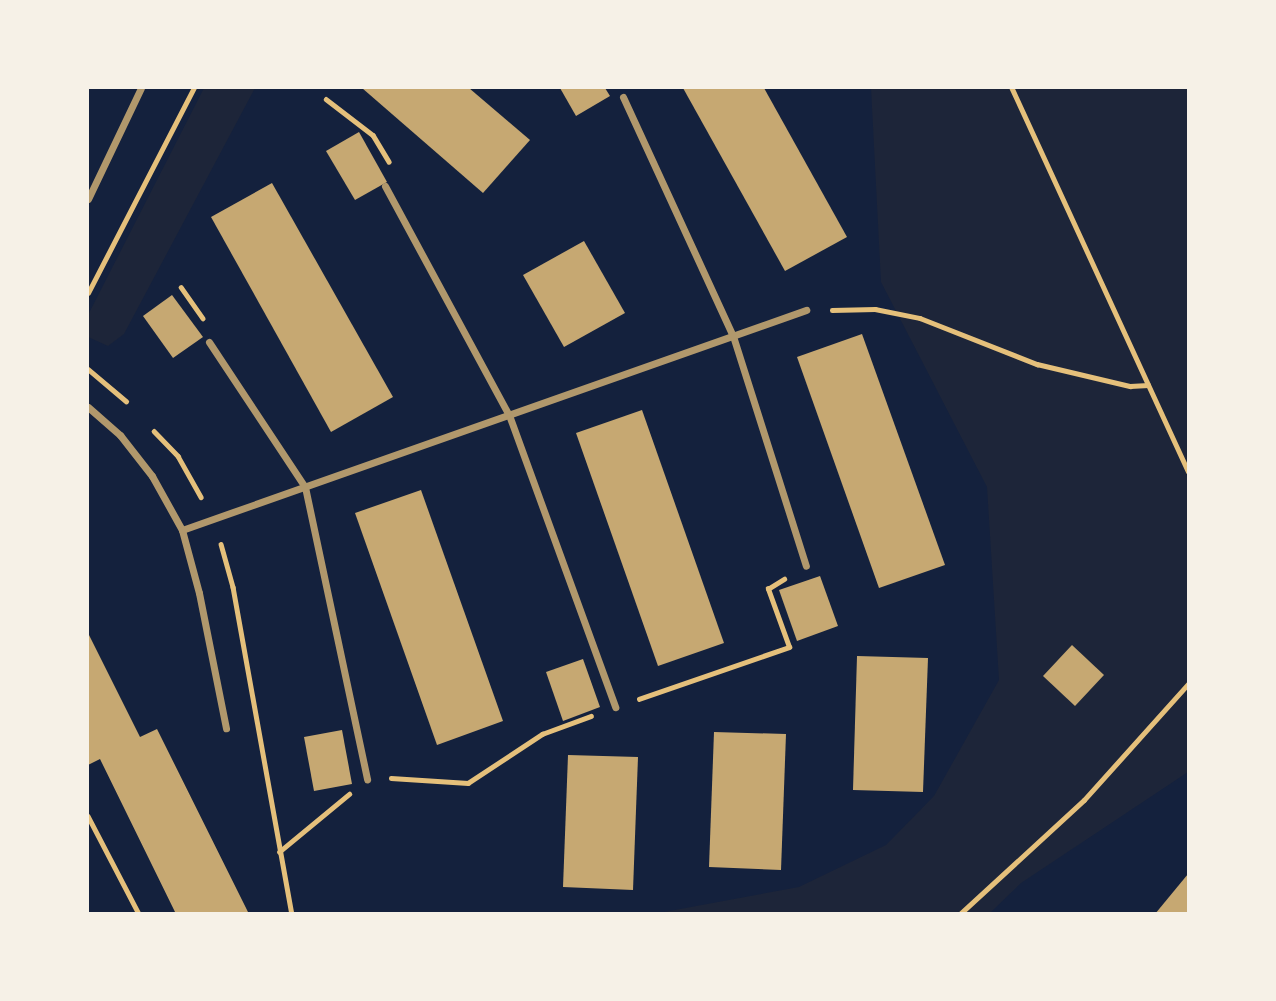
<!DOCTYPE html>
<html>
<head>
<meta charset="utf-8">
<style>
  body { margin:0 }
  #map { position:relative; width:1276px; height:1001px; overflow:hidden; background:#14213d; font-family:Poppins,sans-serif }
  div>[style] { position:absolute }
  .green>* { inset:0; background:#1d2539 }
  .building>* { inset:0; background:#c6a872 }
  .path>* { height:4.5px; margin:-2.25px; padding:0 2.25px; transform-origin:2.25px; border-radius:2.25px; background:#e5c07b }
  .minor>* { height:7px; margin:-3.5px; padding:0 3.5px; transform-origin:3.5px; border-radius:3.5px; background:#b1986c }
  span { translate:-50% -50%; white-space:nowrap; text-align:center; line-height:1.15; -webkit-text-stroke:7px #f6f1e7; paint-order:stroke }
  .frame { position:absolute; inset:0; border:89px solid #f6f1e7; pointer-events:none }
</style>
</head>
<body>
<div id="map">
  <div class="green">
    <i style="clip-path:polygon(204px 88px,255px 88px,124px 334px,108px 346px,88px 337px,88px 315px)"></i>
    <i style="clip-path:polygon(871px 88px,1188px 88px,1188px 772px,1021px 883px,990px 913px,554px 914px,664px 912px,799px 887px,886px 845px,934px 796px,999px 680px,987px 487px,881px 282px)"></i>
  </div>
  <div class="building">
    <i style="clip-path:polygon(362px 88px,469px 88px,530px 140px,483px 193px)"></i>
    <i style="clip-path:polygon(560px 88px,605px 88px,610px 96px,576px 116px)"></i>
    <i style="clip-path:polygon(683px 88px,764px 88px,847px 237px,785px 271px)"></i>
    <i style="clip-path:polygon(359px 132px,387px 182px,355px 200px,326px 151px)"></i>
    <i style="clip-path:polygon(272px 183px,393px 397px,331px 432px,211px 217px)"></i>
    <i style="clip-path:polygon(584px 241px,625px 313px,564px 347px,523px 275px)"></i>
    <i style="clip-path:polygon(172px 295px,203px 337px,173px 358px,143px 316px)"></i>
    <i style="clip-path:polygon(862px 334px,945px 565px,879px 588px,797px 357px)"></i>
    <i style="clip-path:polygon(642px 410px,724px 643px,658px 666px,576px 433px)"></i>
    <i style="clip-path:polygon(421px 490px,503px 721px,437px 745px,355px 513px)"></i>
    <i style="clip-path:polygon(820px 576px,838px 626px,797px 641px,779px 590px)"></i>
    <i style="clip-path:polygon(88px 633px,140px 737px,157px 729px,249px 914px,176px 914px,100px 759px,88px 765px)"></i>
    <i style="clip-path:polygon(1072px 645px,1104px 675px,1075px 706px,1043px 676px)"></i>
    <i style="clip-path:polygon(857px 656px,928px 658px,923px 792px,853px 790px)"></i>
    <i style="clip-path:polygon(583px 659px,600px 707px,563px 721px,546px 672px)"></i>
    <i style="clip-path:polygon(342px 730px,352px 784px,314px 791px,304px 737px)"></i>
    <i style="clip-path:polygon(714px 732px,786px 734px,781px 870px,709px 867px)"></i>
    <i style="clip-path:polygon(568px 755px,638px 757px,633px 890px,563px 887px)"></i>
    <i style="clip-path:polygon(1188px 874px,1188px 914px,1155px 914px)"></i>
  </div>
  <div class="path">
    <i style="left:1012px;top:88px;width:422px;rotate:65.3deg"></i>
    <i style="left:326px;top:99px;width:59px;rotate:37.5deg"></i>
    <i style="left:373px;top:135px;width:31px;rotate:59deg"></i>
    <i style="left:181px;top:287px;width:38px;rotate:55deg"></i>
    <i style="left:88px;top:293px;width:231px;rotate:-62.7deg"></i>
    <i style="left:832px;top:310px;width:43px;rotate:-1.3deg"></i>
    <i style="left:875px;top:309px;width:46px;rotate:11.3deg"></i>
    <i style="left:920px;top:318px;width:126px;rotate:21.5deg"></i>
    <i style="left:1037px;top:364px;width:96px;rotate:13.3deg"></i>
    <i style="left:1130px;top:386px;width:18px;rotate:-3deg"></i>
    <i style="left:88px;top:369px;width:50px;rotate:40.1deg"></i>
    <i style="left:154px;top:431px;width:35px;rotate:46deg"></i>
    <i style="left:178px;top:456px;width:47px;rotate:60.7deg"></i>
    <i style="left:221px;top:544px;width:45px;rotate:74.4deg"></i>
    <i style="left:233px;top:587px;width:332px;rotate:79.8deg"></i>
    <i style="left:639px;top:699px;width:159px;rotate:-19.1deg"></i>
    <i style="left:789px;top:647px;width:62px;rotate:-109.9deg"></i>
    <i style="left:768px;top:589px;width:19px;rotate:-32deg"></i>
    <i style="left:391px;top:778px;width:77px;rotate:3.7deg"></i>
    <i style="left:468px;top:783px;width:89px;rotate:-33.5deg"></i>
    <i style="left:542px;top:734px;width:52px;rotate:-20.2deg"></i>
    <i style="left:88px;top:816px;width:110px;rotate:62.5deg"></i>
    <i style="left:279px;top:852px;width:91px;rotate:-39.6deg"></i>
    <i style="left:960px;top:914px;width:168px;rotate:-42.6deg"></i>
    <i style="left:1084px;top:800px;width:156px;rotate:-48.1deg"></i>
  </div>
  <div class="minor">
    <i style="left:623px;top:97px;width:263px;rotate:65.3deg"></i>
    <i style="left:733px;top:336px;width:241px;rotate:72.4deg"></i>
    <i style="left:385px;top:186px;width:260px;rotate:61.6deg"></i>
    <i style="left:509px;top:415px;width:311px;rotate:70deg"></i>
    <i style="left:88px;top:199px;width:123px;rotate:-64.5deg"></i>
    <i style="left:209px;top:342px;width:174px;rotate:56.5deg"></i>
    <i style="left:305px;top:487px;width:299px;rotate:78deg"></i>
    <i style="left:88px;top:407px;width:43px;rotate:41.2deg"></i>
    <i style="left:120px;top:435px;width:52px;rotate:52deg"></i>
    <i style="left:152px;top:476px;width:62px;rotate:60.9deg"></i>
    <i style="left:182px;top:530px;width:65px;rotate:74.9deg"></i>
    <i style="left:199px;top:593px;width:138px;rotate:78.7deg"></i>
    <i style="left:182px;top:530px;width:662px;rotate:-19.42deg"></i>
  </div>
  <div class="frame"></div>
</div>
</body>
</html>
